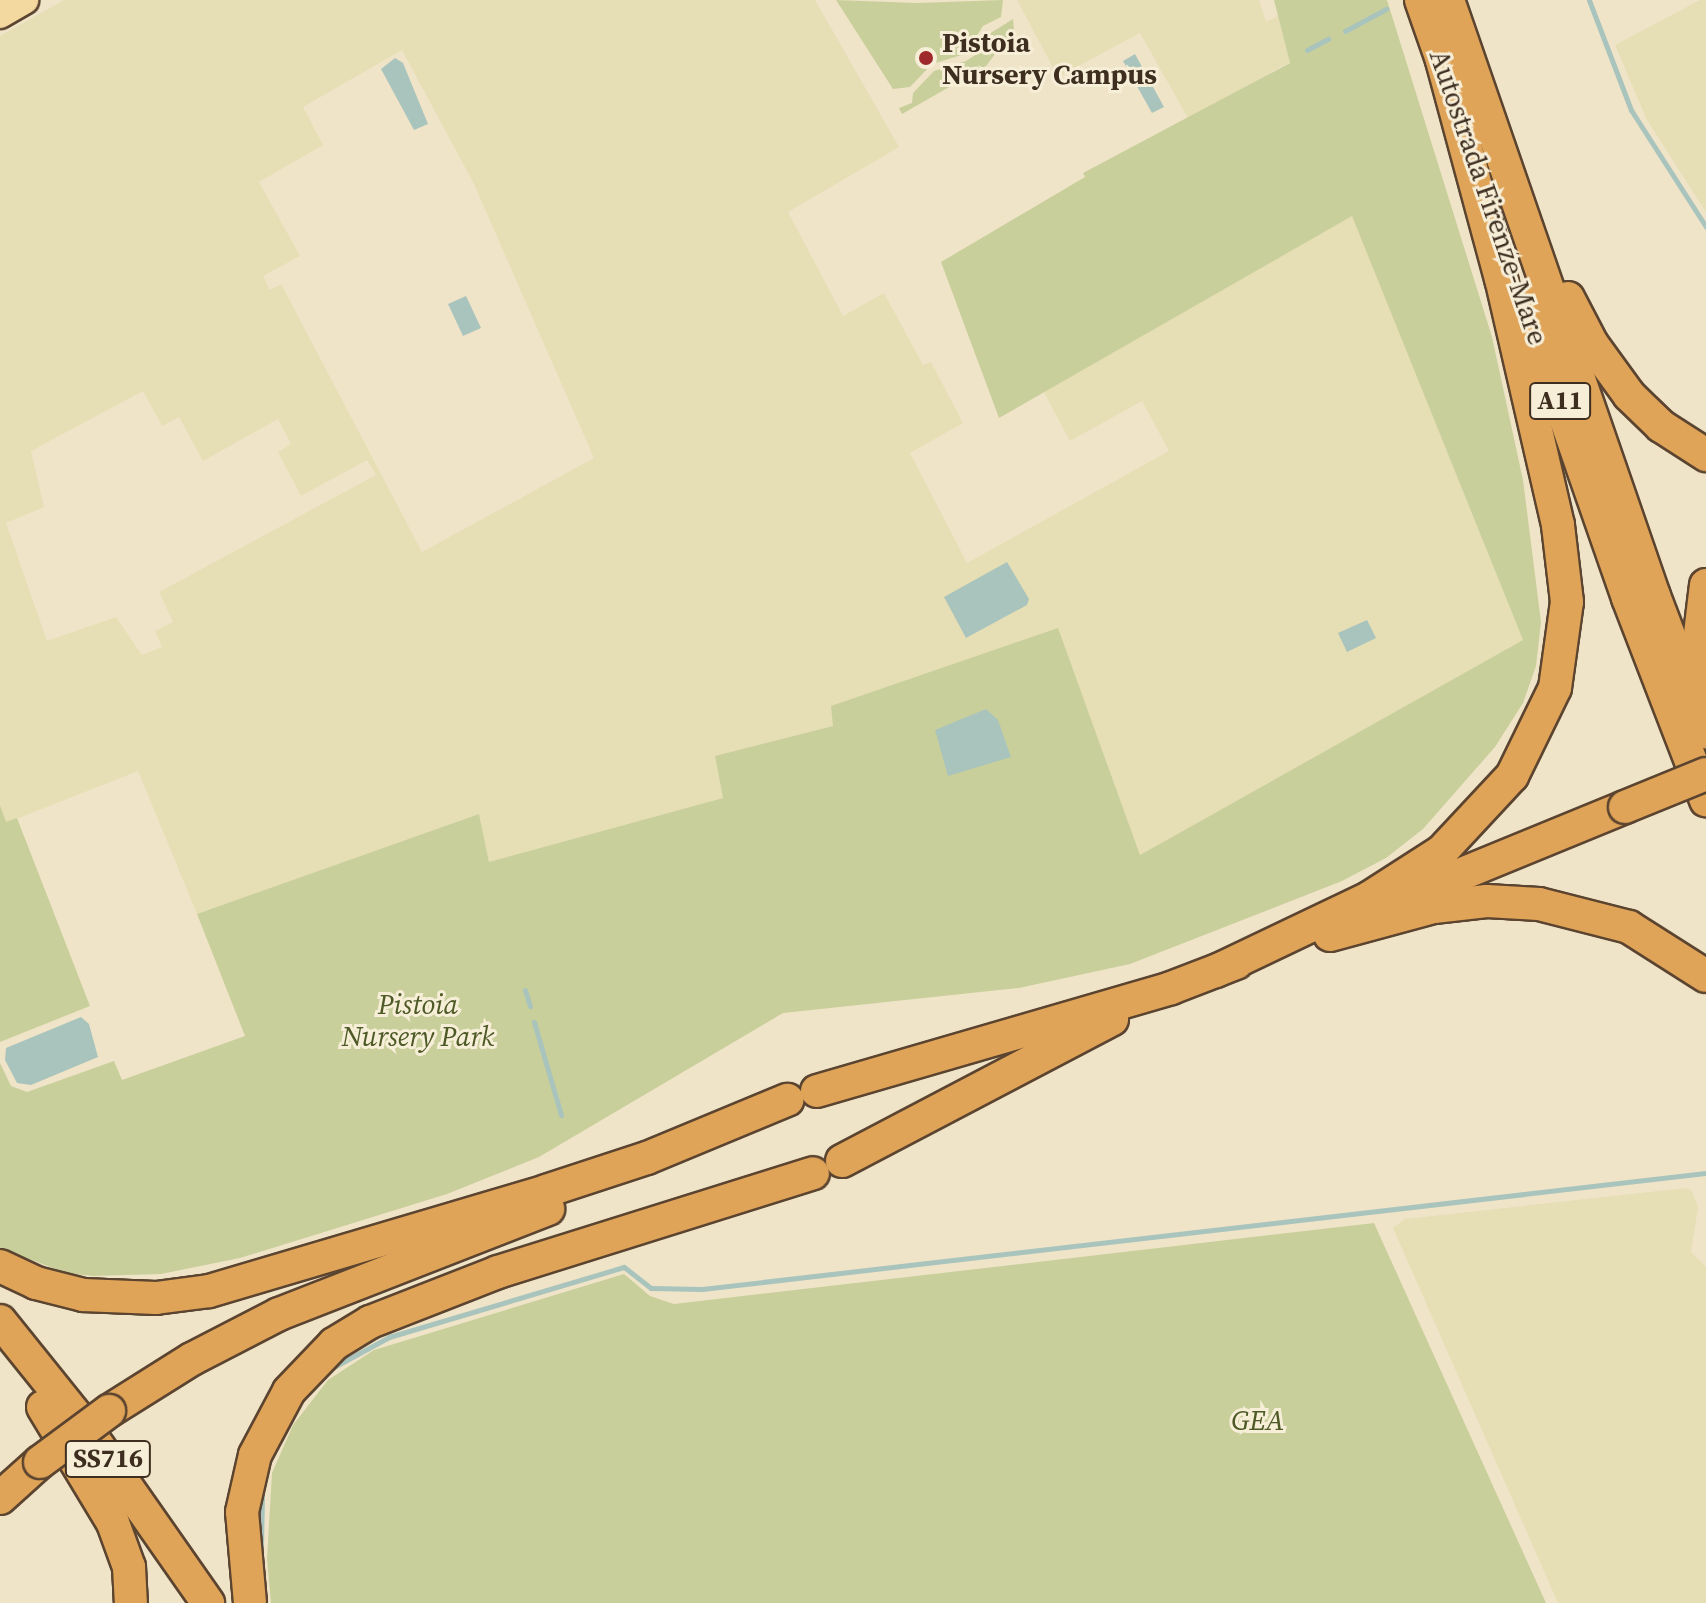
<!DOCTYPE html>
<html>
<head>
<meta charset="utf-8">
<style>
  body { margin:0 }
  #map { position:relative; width:1706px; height:1603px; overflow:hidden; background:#f0e4c8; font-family:"Source Serif 4",serif }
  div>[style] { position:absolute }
  .farmland>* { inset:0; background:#e6deb5 }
  .green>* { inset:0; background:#c9cf9b }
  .water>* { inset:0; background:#a9c4bc }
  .stream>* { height:5px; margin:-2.5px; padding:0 2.5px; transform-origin:2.5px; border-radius:2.5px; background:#a9c4bc }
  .roads { filter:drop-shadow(2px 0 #5b4430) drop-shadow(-2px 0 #5b4430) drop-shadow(0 2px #5b4430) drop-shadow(0 -2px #5b4430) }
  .major>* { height:28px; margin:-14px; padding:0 14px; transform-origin:14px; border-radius:14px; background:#f3d9a0 }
  .highway>* { height:32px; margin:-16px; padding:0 16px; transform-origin:16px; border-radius:16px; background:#e0a458 }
  .bridges { filter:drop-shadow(2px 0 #5b4430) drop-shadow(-2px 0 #5b4430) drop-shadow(0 2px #5b4430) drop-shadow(0 -2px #5b4430) }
  .highway-bridge>* { height:32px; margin:-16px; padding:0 16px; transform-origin:16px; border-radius:16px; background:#e0a458 }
  .dots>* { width:22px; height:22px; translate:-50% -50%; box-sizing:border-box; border:4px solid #f7eed8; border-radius:50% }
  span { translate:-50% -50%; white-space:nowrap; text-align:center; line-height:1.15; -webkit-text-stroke:6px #f7eed8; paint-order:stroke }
  .shield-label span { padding:2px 6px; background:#f7eed8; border:2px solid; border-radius:6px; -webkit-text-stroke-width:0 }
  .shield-label { font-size:26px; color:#3d2e20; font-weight:700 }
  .poi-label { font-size:28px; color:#3d2e20; font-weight:700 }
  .left { translate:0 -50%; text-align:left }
  .street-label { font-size:28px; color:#3d2e20 }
  .park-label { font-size:28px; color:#4d5a26; font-style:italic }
</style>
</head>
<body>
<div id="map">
  <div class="farmland">
    <i style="clip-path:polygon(evenodd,64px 0,815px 0,899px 147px,788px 212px,843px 316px,884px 293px,923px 365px,931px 362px,963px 423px,910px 453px,967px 563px,1169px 451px,1142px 401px,1070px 441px,1044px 392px,1352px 215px,1523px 640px,1140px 855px,1058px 629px,833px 726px,715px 756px,723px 798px,489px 862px,479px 814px,197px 914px,138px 771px,6px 823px,0 805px,0 36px,64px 0,402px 50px,474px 184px,594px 458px,422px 552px,281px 284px,270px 290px,263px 276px,300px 256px,259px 182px,323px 145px,303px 107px,402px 50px,64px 0,143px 391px,162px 426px,179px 417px,203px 461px,278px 419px,291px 444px,278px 452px,301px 496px,367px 460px,376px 475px,159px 592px,173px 622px,155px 631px,162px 647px,142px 655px,116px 617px,47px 641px,6px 523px,44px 507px,31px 451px,143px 391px)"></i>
    <i style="clip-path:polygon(1017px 0,1259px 0,1266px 22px,1278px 16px,1290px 62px,1188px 118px,1140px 33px,1058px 77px)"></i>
    <i style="clip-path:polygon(1700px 0,1706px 0,1706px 212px,1647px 120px,1615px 45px)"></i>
    <i style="clip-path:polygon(1686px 1188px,1692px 1191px,1698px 1208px,1691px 1252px,1706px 1267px,1706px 1603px,1558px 1603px,1393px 1228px,1405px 1219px)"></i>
  </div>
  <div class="green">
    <i style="clip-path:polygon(836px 0,917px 3px,1003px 0,1001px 17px,983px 26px,965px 54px,932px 64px,910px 87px,893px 89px)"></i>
    <i style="clip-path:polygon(1274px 0,1387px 0,1492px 337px,1523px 480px,1541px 622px,1536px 666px,1523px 703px,1495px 747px,1423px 829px,1386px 858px,1342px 881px,1130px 964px,1019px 988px,783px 1013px,539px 1157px,447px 1194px,240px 1258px,161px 1274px,92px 1276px,66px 1273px,0 1248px,0 1063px,11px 1086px,27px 1092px,114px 1061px,122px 1080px,245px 1036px,197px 914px,479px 814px,489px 862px,723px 798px,715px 756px,833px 726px,831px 706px,1058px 628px,1140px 855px,1523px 640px,1352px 216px,999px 418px,941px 262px,1085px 177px,1083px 173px,1290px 63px)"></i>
    <i style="clip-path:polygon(1013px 19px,1014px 29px,986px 66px,902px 114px,899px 108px,912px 103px,913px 93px,934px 71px,966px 61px,989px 46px,989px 34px)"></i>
    <i style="clip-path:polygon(0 805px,6px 822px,17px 818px,90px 1006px,0 1042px)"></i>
    <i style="clip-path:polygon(1374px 1223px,1546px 1603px,271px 1603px,267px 1559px,272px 1473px,293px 1425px,328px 1380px,374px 1350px,624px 1274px,650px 1296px,674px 1304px)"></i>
  </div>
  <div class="water">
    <i style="clip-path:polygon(1135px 54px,1164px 107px,1152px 113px,1123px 61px)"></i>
    <i style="clip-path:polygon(395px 58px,403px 63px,428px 124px,414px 130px,381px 69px)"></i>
    <i style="clip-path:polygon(466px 296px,481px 328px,463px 336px,448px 304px)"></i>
    <i style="clip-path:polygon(1007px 562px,1029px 599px,1027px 605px,966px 638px,944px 597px)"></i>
    <i style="clip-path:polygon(1367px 620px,1376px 638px,1347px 652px,1338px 633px)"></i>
    <i style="clip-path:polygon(986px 709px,998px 720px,1011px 757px,948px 776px,935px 730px)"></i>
    <i style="clip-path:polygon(81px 1017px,89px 1024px,98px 1057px,31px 1085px,17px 1083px,5px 1060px,6px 1048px)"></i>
  </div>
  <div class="stream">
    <i style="left:1589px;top:0;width:118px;rotate:69.1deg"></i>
    <i style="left:1631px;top:110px;width:139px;rotate:57.3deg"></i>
    <i style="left:1345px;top:31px;width:47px;rotate:-28.2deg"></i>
    <i style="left:1307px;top:50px;width:24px;rotate:-28deg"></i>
    <i style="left:525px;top:990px;width:17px;rotate:73deg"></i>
    <i style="left:534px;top:1022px;width:97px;rotate:73.8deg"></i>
    <i style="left:332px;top:1368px;width:65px;rotate:-28.5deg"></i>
    <i style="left:389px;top:1337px;width:245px;rotate:-16.6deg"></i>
    <i style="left:624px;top:1267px;width:34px;rotate:38deg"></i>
    <i style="left:651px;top:1288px;width:51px;rotate:1.1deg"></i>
    <i style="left:702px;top:1289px;width:1011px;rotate:-6.59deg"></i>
    <i style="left:261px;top:1547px;width:54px;rotate:-88.9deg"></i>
  </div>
  <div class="roads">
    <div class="major">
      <i style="left:0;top:14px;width:28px;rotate:-30deg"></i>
    </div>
    <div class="highway">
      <i style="left:1421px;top:0;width:85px;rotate:70.7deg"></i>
      <i style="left:1448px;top:0;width:631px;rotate:70.93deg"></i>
      <i style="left:1654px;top:596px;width:146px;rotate:69.1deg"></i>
      <i style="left:1568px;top:298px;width:52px;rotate:62.4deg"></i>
      <i style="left:1592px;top:344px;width:63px;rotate:54deg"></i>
      <i style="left:1629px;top:395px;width:45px;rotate:44.1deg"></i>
      <i style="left:1661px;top:426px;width:54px;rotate:32.8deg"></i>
      <i style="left:1525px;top:302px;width:313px;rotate:70.8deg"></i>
      <i style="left:1628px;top:598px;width:217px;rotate:68.9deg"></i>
      <i style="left:1706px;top:585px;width:57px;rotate:97deg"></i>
      <i style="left:1699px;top:642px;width:47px;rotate:81.3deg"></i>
      <i style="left:1391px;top:903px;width:253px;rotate:-22.3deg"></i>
      <i style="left:1330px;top:935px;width:108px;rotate:-15.1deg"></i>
      <i style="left:1434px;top:907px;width:53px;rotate:-6.5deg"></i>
      <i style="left:1487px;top:901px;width:52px;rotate:3.3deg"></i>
      <i style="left:1539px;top:904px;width:93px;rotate:14.3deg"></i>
      <i style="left:1629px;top:927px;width:91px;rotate:32.5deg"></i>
      <i style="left:1216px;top:971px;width:170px;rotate:-25.5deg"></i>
      <i style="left:1369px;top:898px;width:87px;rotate:-32.8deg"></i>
      <i style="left:1442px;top:851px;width:103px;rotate:-47deg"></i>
      <i style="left:1512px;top:776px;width:98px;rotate:-64deg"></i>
      <i style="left:1555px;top:688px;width:87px;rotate:-82.1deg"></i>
      <i style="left:1567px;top:602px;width:78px;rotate:-96.7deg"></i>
      <i style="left:1558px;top:525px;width:253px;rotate:-103deg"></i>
      <i style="left:1501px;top:279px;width:226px;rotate:-105.1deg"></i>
      <i style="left:817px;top:1091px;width:369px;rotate:-16.2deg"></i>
      <i style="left:1171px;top:988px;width:70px;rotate:-21deg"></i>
      <i style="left:842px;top:1161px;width:305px;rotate:-27.7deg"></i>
      <i style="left:0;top:1266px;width:40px;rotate:25deg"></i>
      <i style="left:36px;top:1283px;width:49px;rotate:14.3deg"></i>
      <i style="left:83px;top:1295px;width:73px;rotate:2.4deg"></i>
      <i style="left:156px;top:1298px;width:53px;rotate:-7.5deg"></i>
      <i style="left:209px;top:1291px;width:352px;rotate:-16.5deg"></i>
      <i style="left:546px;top:1191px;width:106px;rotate:-18.1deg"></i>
      <i style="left:647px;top:1158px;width:152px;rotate:-22.5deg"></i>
      <i style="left:0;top:1321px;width:131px;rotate:51.2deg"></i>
      <i style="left:82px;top:1423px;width:220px;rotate:55deg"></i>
      <i style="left:43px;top:1407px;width:135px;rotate:58.9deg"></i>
      <i style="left:113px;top:1523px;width:47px;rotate:70deg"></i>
      <i style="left:129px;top:1567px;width:36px;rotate:87deg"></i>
      <i style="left:109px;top:1411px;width:98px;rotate:-32.1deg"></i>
      <i style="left:192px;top:1359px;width:98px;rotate:-27.3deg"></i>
      <i style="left:279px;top:1314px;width:289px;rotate:-21.3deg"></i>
      <i style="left:0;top:1498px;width:54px;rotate:-42deg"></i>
      <i style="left:250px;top:1603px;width:91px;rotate:-95deg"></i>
      <i style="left:242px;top:1512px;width:58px;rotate:-77.2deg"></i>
      <i style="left:255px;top:1455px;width:72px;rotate:-62deg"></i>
      <i style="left:289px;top:1391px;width:65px;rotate:-46.2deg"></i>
      <i style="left:334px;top:1344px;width:42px;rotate:-31.4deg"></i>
      <i style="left:370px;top:1322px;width:137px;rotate:-21.3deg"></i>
      <i style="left:498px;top:1272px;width:330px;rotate:-17.4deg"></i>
    </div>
  </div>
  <div class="bridges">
    <div class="highway-bridge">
      <i style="left:1625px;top:807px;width:87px;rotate:-22.2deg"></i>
      <i style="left:40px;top:1462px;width:86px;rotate:-36.5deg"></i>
    </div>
  </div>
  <div class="dots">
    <i style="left:926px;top:58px;background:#9e2a2b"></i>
  </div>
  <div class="shield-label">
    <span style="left:1560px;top:401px">A11</span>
    <span style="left:108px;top:1459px">SS716</span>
  </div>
  <div class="poi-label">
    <span class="left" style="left:942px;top:58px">Pistoia<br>Nursery Campus</span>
  </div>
  <div class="street-label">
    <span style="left:1489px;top:197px;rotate:71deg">Autostrada Firenze-Mare</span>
  </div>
  <div class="park-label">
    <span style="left:418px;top:1020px">Pistoia<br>Nursery Park</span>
    <span style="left:1258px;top:1420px">GEA</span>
  </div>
</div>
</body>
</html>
